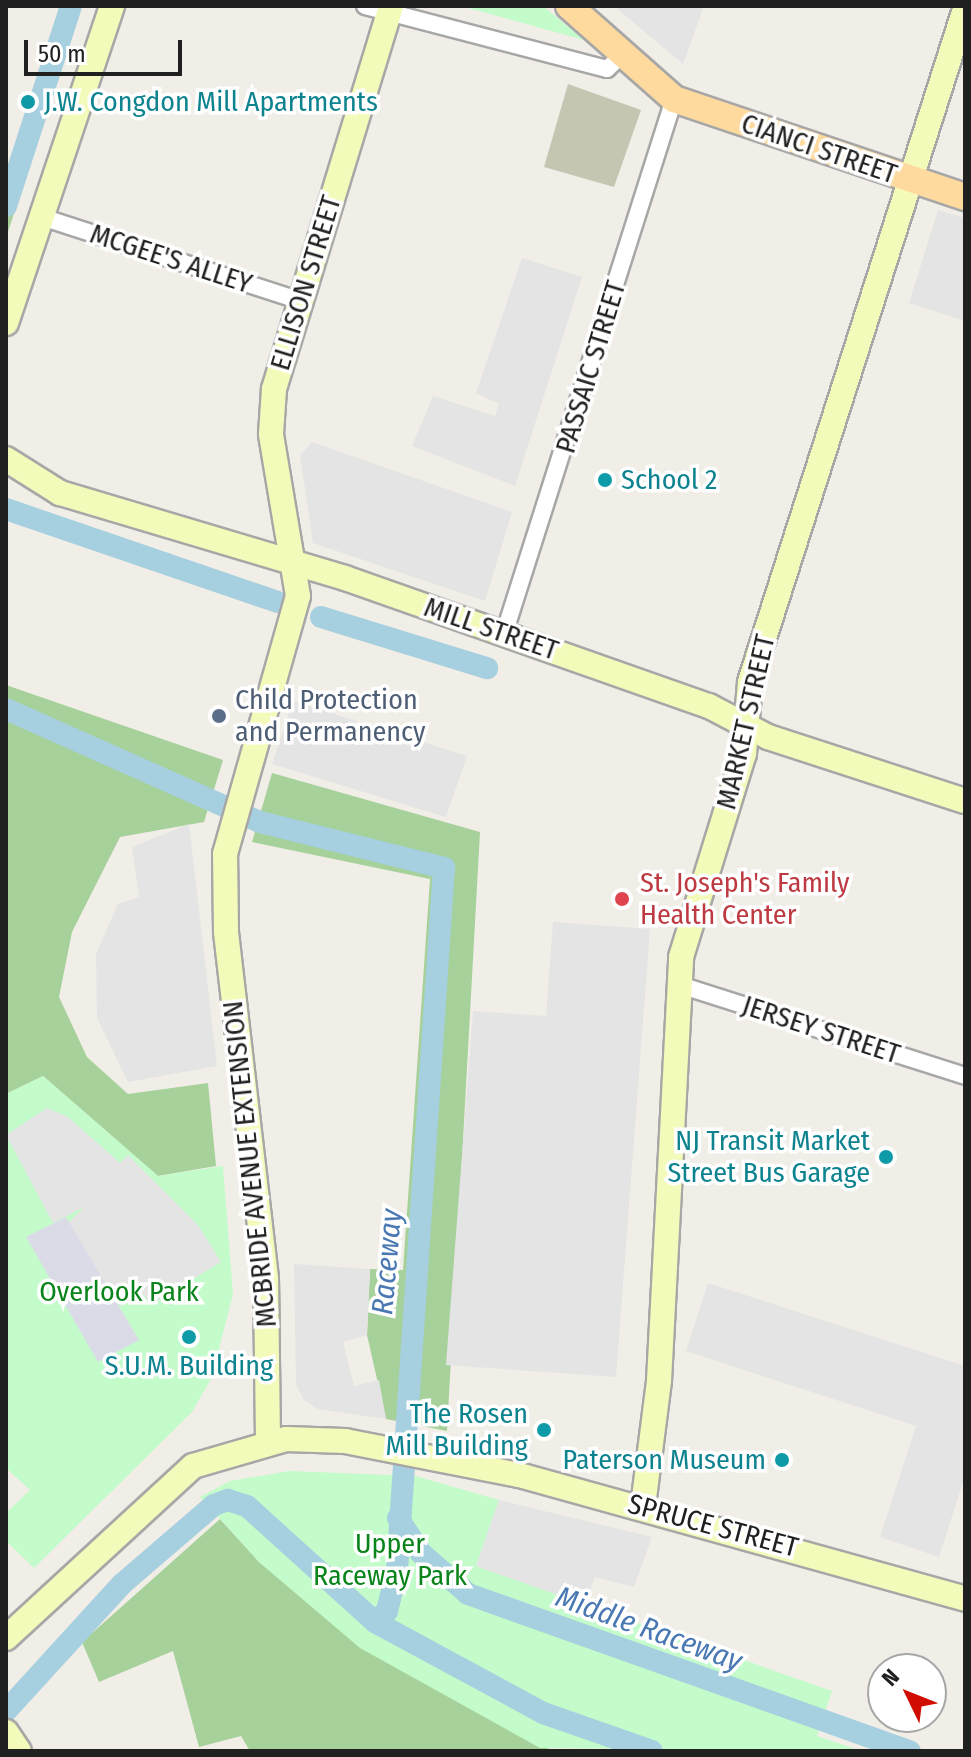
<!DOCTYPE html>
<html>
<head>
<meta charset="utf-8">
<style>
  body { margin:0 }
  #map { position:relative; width:971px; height:1757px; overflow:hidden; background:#f1eee7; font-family:"Fira Sans Condensed",sans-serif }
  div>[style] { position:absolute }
  .construction>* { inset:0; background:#c5c6b2 }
  .forest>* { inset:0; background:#a7d19a }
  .park>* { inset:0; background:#c4fbcb }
  .parking>* { inset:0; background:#e4e4e4 }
  .plaza>* { inset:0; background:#dbdbe7 }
  .canal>* { height:22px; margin:-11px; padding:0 11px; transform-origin:11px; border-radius:11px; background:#a6cfdf }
  .roads { filter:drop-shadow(2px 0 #a7a7a7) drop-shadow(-2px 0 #a7a7a7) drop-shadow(0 2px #a7a7a7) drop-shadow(0 -2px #a7a7a7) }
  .street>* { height:16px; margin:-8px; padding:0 8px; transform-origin:8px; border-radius:8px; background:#fff }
  .secondary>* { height:24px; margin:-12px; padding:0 12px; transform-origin:12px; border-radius:12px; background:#f4fbba }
  .primary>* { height:26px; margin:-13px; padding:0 13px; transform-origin:13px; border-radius:13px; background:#feda9e }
  .dots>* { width:22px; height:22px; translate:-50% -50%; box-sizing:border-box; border:4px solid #fff; border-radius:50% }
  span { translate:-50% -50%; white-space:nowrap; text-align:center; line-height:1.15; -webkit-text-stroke:7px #fff; paint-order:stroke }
  .culture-label { font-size:28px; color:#0d838f }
  .left { translate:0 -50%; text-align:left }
  .right { translate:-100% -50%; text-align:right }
  .street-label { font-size:28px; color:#202020 }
  .service-label { font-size:28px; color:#4e5e75 }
  .health-label { font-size:28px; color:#be3a42 }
  .park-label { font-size:28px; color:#09841a }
  .water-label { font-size:30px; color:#4978b3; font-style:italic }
  .frame { position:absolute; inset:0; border:8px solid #202020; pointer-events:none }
  .north { position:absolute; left:867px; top:1653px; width:80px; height:80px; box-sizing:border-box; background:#fff; border:2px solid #a6a6a6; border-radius:50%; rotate:313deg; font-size:22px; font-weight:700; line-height:32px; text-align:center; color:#202020 }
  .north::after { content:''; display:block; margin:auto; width:28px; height:36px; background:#d10c00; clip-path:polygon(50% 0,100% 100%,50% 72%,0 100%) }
  .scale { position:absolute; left:24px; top:40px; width:158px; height:36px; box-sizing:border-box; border:4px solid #202020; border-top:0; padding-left:10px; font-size:24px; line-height:28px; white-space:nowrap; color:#202020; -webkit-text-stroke:6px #fff; paint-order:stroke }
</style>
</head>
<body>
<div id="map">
  <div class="construction">
    <i style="clip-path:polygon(568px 84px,641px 110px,614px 187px,544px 167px)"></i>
  </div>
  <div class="forest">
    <i style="clip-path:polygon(6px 162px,28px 170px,6px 238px)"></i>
    <i style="clip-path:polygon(6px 685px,223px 760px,204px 822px,120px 837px,72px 932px,59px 997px,87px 1057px,128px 1094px,208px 1083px,216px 1166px,158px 1176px,43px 1076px,6px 1094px)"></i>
    <i style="clip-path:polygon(272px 773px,480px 832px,447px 1431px,386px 1419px,367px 1335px,370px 1269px,403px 1270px,430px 879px,252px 842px)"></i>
    <i style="clip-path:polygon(220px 1519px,260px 1563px,552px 1751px,250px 1751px,241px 1736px,199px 1747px,173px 1651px,99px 1682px,82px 1642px)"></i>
  </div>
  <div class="park">
    <i style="clip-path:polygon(461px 6px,543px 6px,584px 40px)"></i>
    <i style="clip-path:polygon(43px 1076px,158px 1176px,223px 1166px,233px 1294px,212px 1377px,192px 1412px,34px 1568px,6px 1541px,6px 1513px,30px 1490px,6px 1468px,6px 1094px)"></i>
    <i style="clip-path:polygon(289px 1471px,416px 1476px,499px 1500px,476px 1566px,832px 1691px,817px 1736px,862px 1751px,540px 1748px,360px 1648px,260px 1563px,200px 1497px,230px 1481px)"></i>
  </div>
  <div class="parking">
    <i style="clip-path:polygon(614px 6px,704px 6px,683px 64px)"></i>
    <i style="clip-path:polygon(938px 210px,965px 218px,965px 321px,909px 303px)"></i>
    <i style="clip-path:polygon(522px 258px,582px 277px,515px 486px,412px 446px,433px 396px,495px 416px,499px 404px,476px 393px)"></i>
    <i style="clip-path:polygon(312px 442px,512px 512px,485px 601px,313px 543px,300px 455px)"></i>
    <i style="clip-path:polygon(293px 701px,467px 756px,446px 817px,272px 764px)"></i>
    <i style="clip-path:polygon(189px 824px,217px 1066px,128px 1082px,97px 1018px,96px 954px,118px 904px,139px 897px,132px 847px)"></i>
    <i style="clip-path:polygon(553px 922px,650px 929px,616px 1377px,446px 1365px,473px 1011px,546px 1016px)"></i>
    <i style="clip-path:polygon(47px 1108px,68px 1117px,120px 1163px,128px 1155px,198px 1225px,221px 1262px,150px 1305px,144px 1294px,121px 1306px,111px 1288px,102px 1288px,69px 1222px,84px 1207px,53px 1223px,6px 1135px)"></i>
    <i style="clip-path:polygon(294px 1264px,370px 1269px,367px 1335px,343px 1342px,354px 1386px,379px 1380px,386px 1419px,318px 1409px,304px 1400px,296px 1385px)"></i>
    <i style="clip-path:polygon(708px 1283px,965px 1366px,965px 1476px,939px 1557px,880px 1537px,916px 1426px,686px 1351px)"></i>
    <i style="clip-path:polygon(499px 1500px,652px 1537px,634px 1587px,595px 1577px,584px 1604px,476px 1566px)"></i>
  </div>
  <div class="plaza">
    <i style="clip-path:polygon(66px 1217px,139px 1340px,98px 1362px,26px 1237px)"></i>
  </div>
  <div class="canal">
    <i style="left:6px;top:206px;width:210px;rotate:-72deg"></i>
    <i style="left:6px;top:509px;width:287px;rotate:18.9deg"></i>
    <i style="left:321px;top:617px;width:174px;rotate:17.1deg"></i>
    <i style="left:6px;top:709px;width:278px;rotate:24deg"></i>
    <i style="left:260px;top:822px;width:190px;rotate:14deg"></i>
    <i style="left:444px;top:868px;width:704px;rotate:93.83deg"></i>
    <i style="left:397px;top:1570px;width:42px;rotate:103.7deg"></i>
    <i style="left:387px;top:1611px;width:16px;rotate:137deg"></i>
    <i style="left:398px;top:1518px;width:42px;rotate:56.7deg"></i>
    <i style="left:421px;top:1553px;width:62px;rotate:41.1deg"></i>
    <i style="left:468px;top:1594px;width:469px;rotate:19.6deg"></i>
    <i style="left:6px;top:1711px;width:172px;rotate:-47.6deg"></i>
    <i style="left:122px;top:1584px;width:121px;rotate:-40.7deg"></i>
    <i style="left:214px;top:1505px;width:15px;rotate:-20deg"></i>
    <i style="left:228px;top:1500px;width:20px;rotate:18deg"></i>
    <i style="left:247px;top:1506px;width:173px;rotate:42.2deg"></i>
    <i style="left:375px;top:1622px;width:191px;rotate:28.4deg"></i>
    <i style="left:543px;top:1713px;width:115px;rotate:19.2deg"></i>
  </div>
  <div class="roads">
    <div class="street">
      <i style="left:365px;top:6px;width:250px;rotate:14.6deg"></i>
      <i style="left:607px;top:69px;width:22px;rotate:-43deg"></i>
      <i style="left:42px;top:217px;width:271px;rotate:18deg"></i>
      <i style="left:504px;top:634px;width:561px;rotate:-72.37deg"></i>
      <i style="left:677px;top:984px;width:302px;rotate:17.7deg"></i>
    </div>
    <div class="secondary">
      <i style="left:6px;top:323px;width:334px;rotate:-71.5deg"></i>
      <i style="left:6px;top:459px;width:64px;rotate:32.2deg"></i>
      <i style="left:60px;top:493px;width:297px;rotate:16.6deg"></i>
      <i style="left:345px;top:578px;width:386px;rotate:19.4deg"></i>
      <i style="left:709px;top:706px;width:67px;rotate:27.7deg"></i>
      <i style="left:768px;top:737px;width:207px;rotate:18deg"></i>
      <i style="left:268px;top:1441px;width:163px;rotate:-90.7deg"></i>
      <i style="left:266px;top:1278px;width:349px;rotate:-96.6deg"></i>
      <i style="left:226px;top:931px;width:77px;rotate:-90.7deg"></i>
      <i style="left:225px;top:854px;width:268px;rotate:-74.2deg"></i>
      <i style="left:298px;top:596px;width:164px;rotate:-99.5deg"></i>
      <i style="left:271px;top:434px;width:45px;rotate:-86.2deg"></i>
      <i style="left:274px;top:389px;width:400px;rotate:-73deg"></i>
      <i style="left:643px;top:1506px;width:126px;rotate:-82.7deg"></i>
      <i style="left:659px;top:1381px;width:425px;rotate:-87deg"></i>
      <i style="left:681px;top:957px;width:213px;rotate:-72.8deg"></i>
      <i style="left:744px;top:754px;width:72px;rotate:-85.2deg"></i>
      <i style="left:750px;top:682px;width:707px;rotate:-72.28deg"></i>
      <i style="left:6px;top:1638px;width:254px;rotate:-42.6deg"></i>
      <i style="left:193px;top:1466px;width:97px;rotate:-16.2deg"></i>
      <i style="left:286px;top:1439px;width:59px;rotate:1.9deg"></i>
      <i style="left:345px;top:1441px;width:177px;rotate:11.1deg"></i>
      <i style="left:519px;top:1475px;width:463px;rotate:15.5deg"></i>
      <i style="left:6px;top:1732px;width:23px;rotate:56deg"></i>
    </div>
    <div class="primary">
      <i style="left:569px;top:6px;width:140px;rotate:41.5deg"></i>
      <i style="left:674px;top:99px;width:307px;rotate:18.6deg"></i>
    </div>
  </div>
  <div class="dots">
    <i style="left:28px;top:102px;background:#0f9aa8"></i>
    <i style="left:605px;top:480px;background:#0f9aa8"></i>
    <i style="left:219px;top:716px;background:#5c6f8a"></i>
    <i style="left:622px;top:899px;background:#e0444e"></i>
    <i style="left:886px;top:1157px;background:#0f9aa8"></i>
    <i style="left:189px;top:1337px;background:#0f9aa8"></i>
    <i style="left:544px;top:1430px;background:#0f9aa8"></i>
    <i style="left:782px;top:1460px;background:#0f9aa8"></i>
  </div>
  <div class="culture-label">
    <span class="left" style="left:44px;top:102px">J.W. Congdon Mill Apartments</span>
    <span class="left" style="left:621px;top:480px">School 2</span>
    <span class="right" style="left:870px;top:1157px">NJ Transit Market<br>Street Bus Garage</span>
    <span style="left:189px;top:1366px">S.U.M. Building</span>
    <span class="right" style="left:528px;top:1430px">The Rosen<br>Mill Building</span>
    <span class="right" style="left:766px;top:1460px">Paterson Museum</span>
  </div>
  <div class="street-label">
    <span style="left:819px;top:149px;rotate:19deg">CIANCI STREET</span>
    <span style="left:171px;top:259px;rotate:18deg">MCGEE'S ALLEY</span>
    <span style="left:306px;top:283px;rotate:-73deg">ELLISON STREET</span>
    <span style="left:591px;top:367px;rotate:-73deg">PASSAIC STREET</span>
    <span style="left:491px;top:629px;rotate:19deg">MILL STREET</span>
    <span style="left:746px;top:722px;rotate:-77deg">MARKET STREET</span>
    <span style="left:821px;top:1030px;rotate:18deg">JERSEY STREET</span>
    <span style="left:250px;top:1164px;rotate:-96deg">MCBRIDE AVENUE EXTENSION</span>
    <span style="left:713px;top:1526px;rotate:15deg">SPRUCE STREET</span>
  </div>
  <div class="service-label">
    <span class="left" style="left:235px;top:716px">Child Protection<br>and Permanency</span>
  </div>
  <div class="health-label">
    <span class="left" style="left:640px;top:899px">St. Joseph's Family<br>Health Center</span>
  </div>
  <div class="park-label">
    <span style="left:119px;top:1292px">Overlook Park</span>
    <span style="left:390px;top:1560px">Upper<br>Raceway Park</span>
  </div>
  <div class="water-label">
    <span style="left:387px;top:1262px;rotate:-85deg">Raceway</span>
    <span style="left:649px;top:1629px;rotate:20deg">Middle Raceway</span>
  </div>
  <div class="frame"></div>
  <div class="north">N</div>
  <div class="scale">50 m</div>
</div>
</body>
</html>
